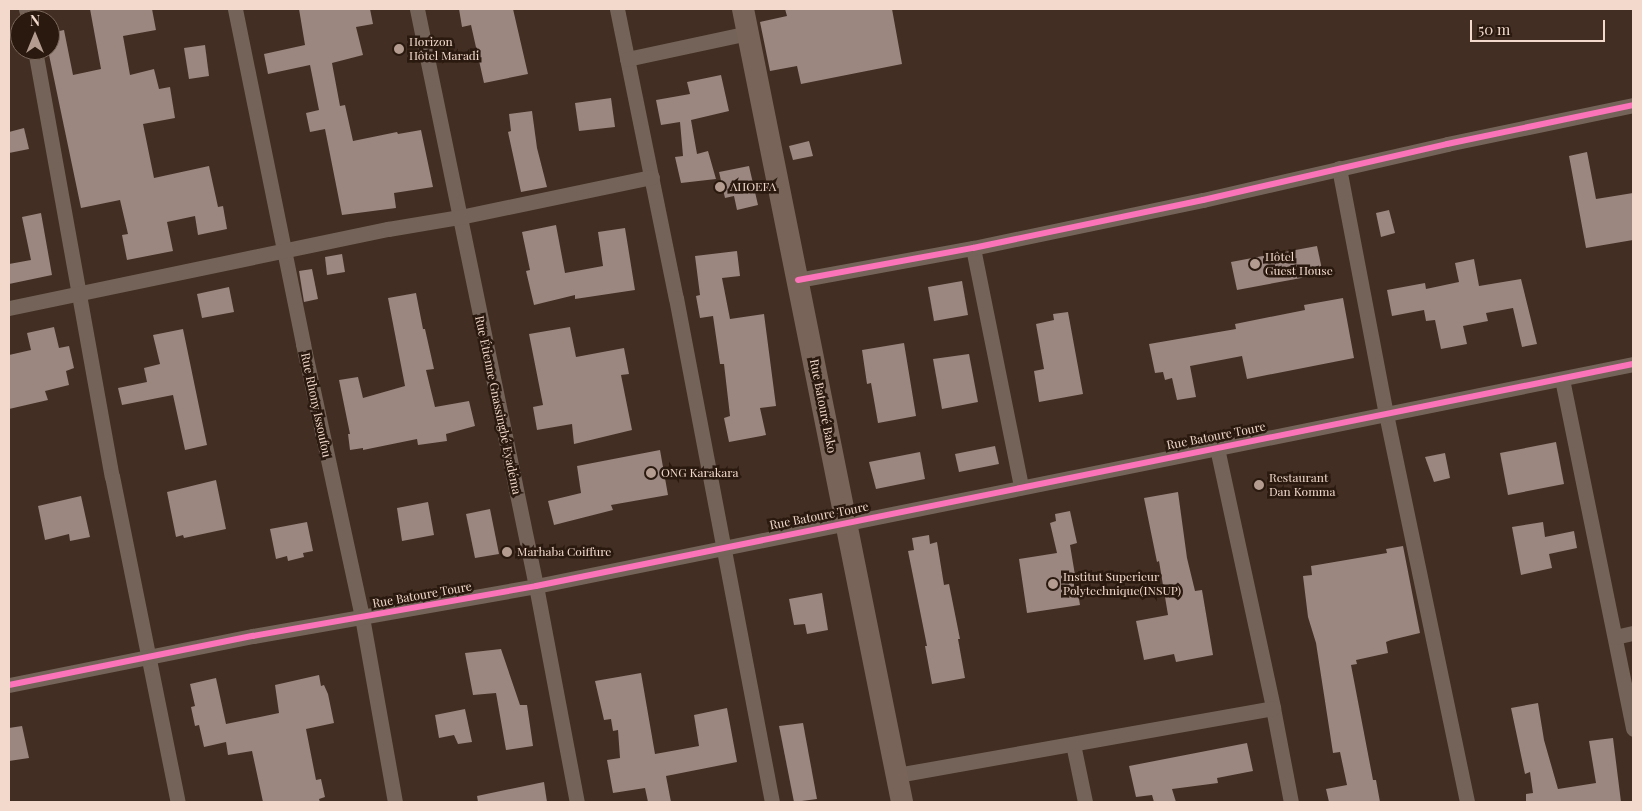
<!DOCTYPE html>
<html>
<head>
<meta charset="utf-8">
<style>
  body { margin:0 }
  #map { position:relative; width:1642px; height:811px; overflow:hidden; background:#422e22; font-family:"Playfair Display",serif }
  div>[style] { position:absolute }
  .building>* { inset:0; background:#9b8780 }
  .minor>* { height:15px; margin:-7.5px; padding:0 7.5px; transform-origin:7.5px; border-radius:7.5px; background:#746359 }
  .secondary>* { height:22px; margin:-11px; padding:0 11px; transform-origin:11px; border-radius:11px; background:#786458 }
  .cycleway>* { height:6px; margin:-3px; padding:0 3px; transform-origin:3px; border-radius:3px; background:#fb73b8 }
  .dots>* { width:14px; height:14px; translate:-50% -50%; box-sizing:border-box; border:2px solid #2a190f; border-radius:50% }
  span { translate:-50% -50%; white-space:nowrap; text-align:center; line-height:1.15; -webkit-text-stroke:5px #2a190f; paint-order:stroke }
  .poi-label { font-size:12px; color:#f2d9cb }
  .left { translate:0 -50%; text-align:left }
  .street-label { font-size:12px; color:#f2d9cb }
  .frame { position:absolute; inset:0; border:10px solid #f2d9cb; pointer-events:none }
  .north { position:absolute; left:10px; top:10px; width:50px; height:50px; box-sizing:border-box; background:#2a190f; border:1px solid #7a665a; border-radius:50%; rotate:0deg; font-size:14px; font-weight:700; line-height:20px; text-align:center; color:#f2d9cb }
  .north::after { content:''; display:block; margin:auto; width:18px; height:22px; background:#b49d90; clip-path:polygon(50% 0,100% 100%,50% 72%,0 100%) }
  .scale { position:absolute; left:1470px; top:20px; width:135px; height:22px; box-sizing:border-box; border:2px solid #f2d9cb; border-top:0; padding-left:6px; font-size:15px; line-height:18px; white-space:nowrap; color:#f2d9cb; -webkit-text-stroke:4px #2a190f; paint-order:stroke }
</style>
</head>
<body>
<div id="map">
  <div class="building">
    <i style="clip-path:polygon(90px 9px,152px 9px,156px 30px,123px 36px,130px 75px,154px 69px,159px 89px,170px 87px,175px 118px,143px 124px,154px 178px,209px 166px,218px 207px,223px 206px,227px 229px,198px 235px,195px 216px,167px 222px,173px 251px,127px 260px,122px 235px,128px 234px,120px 200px,81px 208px,48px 50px,50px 33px,64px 30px,73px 75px,101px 69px)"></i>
    <i style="clip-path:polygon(299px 9px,370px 9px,373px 24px,356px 27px,363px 55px,332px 63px,340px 106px,345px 105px,353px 141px,397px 132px,398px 134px,421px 130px,433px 187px,394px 193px,396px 208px,342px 215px,325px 129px,310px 132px,306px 113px,319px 110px,310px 65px,268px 74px,264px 54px,305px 45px)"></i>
    <i style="clip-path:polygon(459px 9px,513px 9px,528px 74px,484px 83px,471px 25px,462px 27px)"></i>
    <i style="clip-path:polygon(785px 9px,892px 9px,902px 64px,801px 84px,797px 66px,770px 71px,760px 22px,787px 16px)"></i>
    <i style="clip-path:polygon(205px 45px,209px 76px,189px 79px,184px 48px)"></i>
    <i style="clip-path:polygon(721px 75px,729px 111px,691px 120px,697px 154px,708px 151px,716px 179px,681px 183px,675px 157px,683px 156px,680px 122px,661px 125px,656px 100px,690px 94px,687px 82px)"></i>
    <i style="clip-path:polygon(611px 98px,615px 127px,579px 131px,575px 103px)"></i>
    <i style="clip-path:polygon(532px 111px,537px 148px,547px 187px,521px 192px,508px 132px,511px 131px,509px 114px)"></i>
    <i style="clip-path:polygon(24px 128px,29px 149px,9px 153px,9px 132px)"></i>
    <i style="clip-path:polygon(809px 141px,813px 156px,793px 160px,789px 146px)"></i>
    <i style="clip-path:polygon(1587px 152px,1596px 199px,1633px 193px,1633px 240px,1586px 248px,1569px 156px)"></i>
    <i style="clip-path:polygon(749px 166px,758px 205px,737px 210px,734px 196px,725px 198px,719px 172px)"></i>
    <i style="clip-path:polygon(1389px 210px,1395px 233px,1381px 237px,1376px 213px)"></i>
    <i style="clip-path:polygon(41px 213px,52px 275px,9px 284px,9px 264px,31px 260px,22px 217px)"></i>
    <i style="clip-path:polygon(556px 225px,565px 273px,603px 266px,598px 232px,625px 228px,635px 290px,575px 299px,575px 295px,534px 305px,526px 271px,530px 270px,522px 232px)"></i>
    <i style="clip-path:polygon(1317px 246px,1323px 274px,1237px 290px,1231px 262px)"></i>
    <i style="clip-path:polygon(737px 251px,740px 276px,722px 278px,730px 319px,764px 314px,776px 406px,760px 408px,766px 435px,729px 442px,724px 418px,730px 416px,724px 364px,720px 364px,713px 316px,700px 318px,696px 296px,700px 295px,695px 256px)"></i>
    <i style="clip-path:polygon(342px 254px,345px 272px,327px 275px,325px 257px)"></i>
    <i style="clip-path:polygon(1474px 259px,1479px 286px,1521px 279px,1537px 344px,1522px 347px,1513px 308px,1486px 313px,1488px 321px,1463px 326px,1467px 344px,1441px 349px,1435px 320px,1426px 321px,1424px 310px,1392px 316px,1387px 290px,1425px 283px,1426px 289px,1459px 282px,1455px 263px)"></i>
    <i style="clip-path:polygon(312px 269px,318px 299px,304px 302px,299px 271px)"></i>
    <i style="clip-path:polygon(962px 281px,968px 315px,934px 321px,928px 287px)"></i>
    <i style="clip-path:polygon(229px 287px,234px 312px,202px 318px,197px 294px)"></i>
    <i style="clip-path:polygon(416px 293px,423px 329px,425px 329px,434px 369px,426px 370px,435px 407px,469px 401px,475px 426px,446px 434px,447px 441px,418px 445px,417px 439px,363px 450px,363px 448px,350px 450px,348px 434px,350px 434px,339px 380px,358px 377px,363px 398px,405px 386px,388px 298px)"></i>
    <i style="clip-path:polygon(1343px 298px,1354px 358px,1247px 379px,1242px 356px,1190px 366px,1196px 397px,1177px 400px,1172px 378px,1165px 380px,1163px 372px,1155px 373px,1149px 344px,1236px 329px,1235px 324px,1305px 310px,1304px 305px)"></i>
    <i style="clip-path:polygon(1068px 312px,1083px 394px,1039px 402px,1034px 371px,1044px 369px,1036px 324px,1054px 320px,1053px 314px)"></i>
    <i style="clip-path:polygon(54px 327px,59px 348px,69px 346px,74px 368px,66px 371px,69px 385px,45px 391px,48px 400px,9px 409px,9px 355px,31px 350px,27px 333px)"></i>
    <i style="clip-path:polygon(570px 327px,576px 357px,624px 348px,629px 374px,621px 375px,632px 430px,574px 444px,572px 424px,537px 430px,533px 407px,543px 405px,529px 334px)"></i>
    <i style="clip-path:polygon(183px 329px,207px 445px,185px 450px,173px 395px,122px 405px,118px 388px,147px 382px,144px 368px,160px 364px,153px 335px)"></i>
    <i style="clip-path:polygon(904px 343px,916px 416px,878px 423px,871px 383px,867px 384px,862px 350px)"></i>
    <i style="clip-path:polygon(969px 354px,978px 402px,942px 409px,933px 359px)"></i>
    <i style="clip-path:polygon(1556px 442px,1564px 484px,1508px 495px,1500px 453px)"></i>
    <i style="clip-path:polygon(995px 446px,999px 464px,959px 472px,955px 454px)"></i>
    <i style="clip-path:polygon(660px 450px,668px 495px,611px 505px,613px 510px,554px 525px,548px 501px,581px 493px,577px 466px)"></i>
    <i style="clip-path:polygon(920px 452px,925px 479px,876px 489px,869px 462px)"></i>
    <i style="clip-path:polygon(1445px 453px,1450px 478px,1434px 482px,1425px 457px)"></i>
    <i style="clip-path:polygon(216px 480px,226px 529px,184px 538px,183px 535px,176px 537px,167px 492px)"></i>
    <i style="clip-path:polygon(1178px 492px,1187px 558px,1195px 591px,1202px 590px,1213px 655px,1176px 662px,1174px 654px,1144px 660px,1136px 621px,1168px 615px,1159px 561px,1157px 562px,1144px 498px)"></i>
    <i style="clip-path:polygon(81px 496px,90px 537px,70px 541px,69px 534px,45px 540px,38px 506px)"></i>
    <i style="clip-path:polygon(428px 502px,434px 535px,402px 541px,397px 508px)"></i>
    <i style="clip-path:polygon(490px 509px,499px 554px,475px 558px,466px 514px)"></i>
    <i style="clip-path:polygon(1070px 511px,1077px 543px,1070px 545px,1080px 605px,1027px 613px,1019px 559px,1057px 553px,1050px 523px,1056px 521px,1055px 514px)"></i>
    <i style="clip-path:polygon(307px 522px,313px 551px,303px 553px,304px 557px,288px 561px,287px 556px,276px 559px,270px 529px)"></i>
    <i style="clip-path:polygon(1543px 522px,1545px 537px,1574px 531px,1577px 548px,1549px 554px,1552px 568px,1521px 575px,1512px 527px)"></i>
    <i style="clip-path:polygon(929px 535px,930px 544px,937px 542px,944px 585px,949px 584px,960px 639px,958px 639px,965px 678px,932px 684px,925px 646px,927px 646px,908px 551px,914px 550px,912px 538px)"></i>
    <i style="clip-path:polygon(1403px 546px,1420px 633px,1391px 640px,1386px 642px,1388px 653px,1356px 660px,1357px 664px,1351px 665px,1373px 780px,1376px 780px,1380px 802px,1329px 802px,1326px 789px,1347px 785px,1340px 752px,1333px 753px,1316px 643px,1308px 617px,1303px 576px,1312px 575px,1311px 566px,1387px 553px,1386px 549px)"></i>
    <i style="clip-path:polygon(822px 593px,828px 630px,807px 634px,805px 624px,794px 625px,789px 599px)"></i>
    <i style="clip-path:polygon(501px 649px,520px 705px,527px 705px,533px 746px,506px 750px,496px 693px,473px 695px,465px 653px)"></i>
    <i style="clip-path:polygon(641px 673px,655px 754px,699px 746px,694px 715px,727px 708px,737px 762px,666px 776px,671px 802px,648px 802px,645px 788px,613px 793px,607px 760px,620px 758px,618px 730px,613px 731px,611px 719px,604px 720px,595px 681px)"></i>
    <i style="clip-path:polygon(319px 675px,321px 686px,324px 685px,328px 694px,334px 723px,306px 729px,316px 780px,321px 779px,325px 797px,319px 799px,320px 802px,263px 802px,252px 751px,228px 755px,226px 742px,204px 747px,199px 725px,195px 726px,191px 707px,195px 706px,190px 684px,216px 678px,226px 724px,279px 713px,275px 685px)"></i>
    <i style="clip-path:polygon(1538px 703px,1544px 740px,1558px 789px,1596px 783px,1589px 741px,1613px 738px,1621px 802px,1526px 802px,1526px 794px,1533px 793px,1530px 772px,1525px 774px,1511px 708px)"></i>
    <i style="clip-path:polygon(465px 709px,472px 742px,458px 744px,454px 735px,439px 738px,435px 715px)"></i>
    <i style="clip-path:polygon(803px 723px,817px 799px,794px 802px,779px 726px)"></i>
    <i style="clip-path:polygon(22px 726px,29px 758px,9px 761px,9px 728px)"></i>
    <i style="clip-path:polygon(1247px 743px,1253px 771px,1217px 778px,1218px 783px,1172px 789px,1176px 802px,1154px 802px,1152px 795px,1136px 797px,1129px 766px)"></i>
    <i style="clip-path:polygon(544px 782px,547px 802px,478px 802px,477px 796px)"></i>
  </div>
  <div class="minor">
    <i style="left:26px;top:9px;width:11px;rotate:75deg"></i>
    <i style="left:235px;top:9px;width:342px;rotate:78.5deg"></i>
    <i style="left:303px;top:344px;width:279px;rotate:77.8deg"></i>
    <i style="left:362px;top:617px;width:188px;rotate:79.9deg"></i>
    <i style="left:417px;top:9px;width:589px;rotate:78.35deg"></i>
    <i style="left:536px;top:586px;width:220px;rotate:79.3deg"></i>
    <i style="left:617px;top:9px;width:295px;rotate:78.5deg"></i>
    <i style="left:676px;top:298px;width:513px;rotate:79.22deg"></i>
    <i style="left:35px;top:50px;width:433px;rotate:79.8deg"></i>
    <i style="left:112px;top:476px;width:333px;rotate:78.6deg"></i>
    <i style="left:627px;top:59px;width:124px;rotate:-12.1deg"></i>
    <i style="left:1339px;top:168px;width:250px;rotate:79.2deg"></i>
    <i style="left:1386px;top:414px;width:396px;rotate:78.2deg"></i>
    <i style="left:973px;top:248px;width:244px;rotate:78.6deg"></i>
    <i style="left:798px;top:280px;width:178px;rotate:-10.4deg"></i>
    <i style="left:973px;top:248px;width:235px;rotate:-11.8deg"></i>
    <i style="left:1203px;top:200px;width:250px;rotate:-12.9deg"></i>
    <i style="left:1447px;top:144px;width:190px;rotate:-11.8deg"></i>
    <i style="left:9px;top:308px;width:387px;rotate:-11.8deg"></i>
    <i style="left:388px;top:229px;width:73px;rotate:-9.5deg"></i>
    <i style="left:460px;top:217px;width:196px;rotate:-11.8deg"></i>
    <i style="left:1562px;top:379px;width:357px;rotate:78.5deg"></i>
    <i style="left:1217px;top:448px;width:266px;rotate:77.8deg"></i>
    <i style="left:1273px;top:708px;width:96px;rotate:79.2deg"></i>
    <i style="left:1615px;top:637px;width:18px;rotate:-13deg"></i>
    <i style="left:9px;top:685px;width:249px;rotate:-11.4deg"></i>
    <i style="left:253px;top:636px;width:287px;rotate:-10deg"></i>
    <i style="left:536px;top:586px;width:1119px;rotate:-11.44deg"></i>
    <i style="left:1073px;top:744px;width:59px;rotate:78.3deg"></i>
    <i style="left:897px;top:775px;width:382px;rotate:-10.1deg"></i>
  </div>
  <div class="secondary">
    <i style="left:743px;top:9px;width:809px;rotate:78.66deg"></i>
  </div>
  <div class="cycleway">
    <i style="left:798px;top:280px;width:178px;rotate:-10.4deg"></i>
    <i style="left:973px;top:248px;width:235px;rotate:-11.8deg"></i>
    <i style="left:1203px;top:200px;width:250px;rotate:-12.9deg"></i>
    <i style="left:1447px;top:144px;width:190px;rotate:-11.8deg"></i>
    <i style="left:9px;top:685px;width:249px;rotate:-11.4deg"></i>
    <i style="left:253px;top:636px;width:287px;rotate:-10deg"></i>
    <i style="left:536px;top:586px;width:1119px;rotate:-11.44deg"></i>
  </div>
  <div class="dots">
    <i style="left:399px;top:49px;background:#b49d90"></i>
    <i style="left:720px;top:187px;background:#b49d90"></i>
    <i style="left:1255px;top:264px;background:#b49d90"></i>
    <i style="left:651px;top:473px;background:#b49d90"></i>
    <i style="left:1259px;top:485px;background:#b49d90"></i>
    <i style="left:507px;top:552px;background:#b49d90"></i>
    <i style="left:1053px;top:584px;background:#b49d90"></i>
  </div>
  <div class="poi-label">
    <span class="left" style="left:409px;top:49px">Horizon<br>Hôtel Maradi</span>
    <span class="left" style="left:730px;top:187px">AHOEFA</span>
    <span class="left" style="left:1265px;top:264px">Hôtel<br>Guest House</span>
    <span class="left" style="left:661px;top:473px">ONG Karakara</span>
    <span class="left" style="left:1269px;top:485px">Restaurant<br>Dan Komma</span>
    <span class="left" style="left:517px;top:552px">Marhaba Coiffure</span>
    <span class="left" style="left:1063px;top:584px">Institut Superieur<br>Polytechnique(INSUP)</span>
  </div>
  <div class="street-label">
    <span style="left:316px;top:405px;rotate:78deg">Rue Rhony Issoufou</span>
    <span style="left:498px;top:405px;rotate:78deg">Rue Étienne Gnassingbé Eyadéma</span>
    <span style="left:823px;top:406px;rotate:79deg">Rue Batouré Bako</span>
    <span style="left:1216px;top:436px;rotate:-11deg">Rue Batoure Toure</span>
    <span style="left:819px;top:516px;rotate:-11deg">Rue Batoure Toure</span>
    <span style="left:422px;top:595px;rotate:-10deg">Rue Batoure Toure</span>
  </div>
  <div class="frame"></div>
  <div class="north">N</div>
  <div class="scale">50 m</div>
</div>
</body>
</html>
